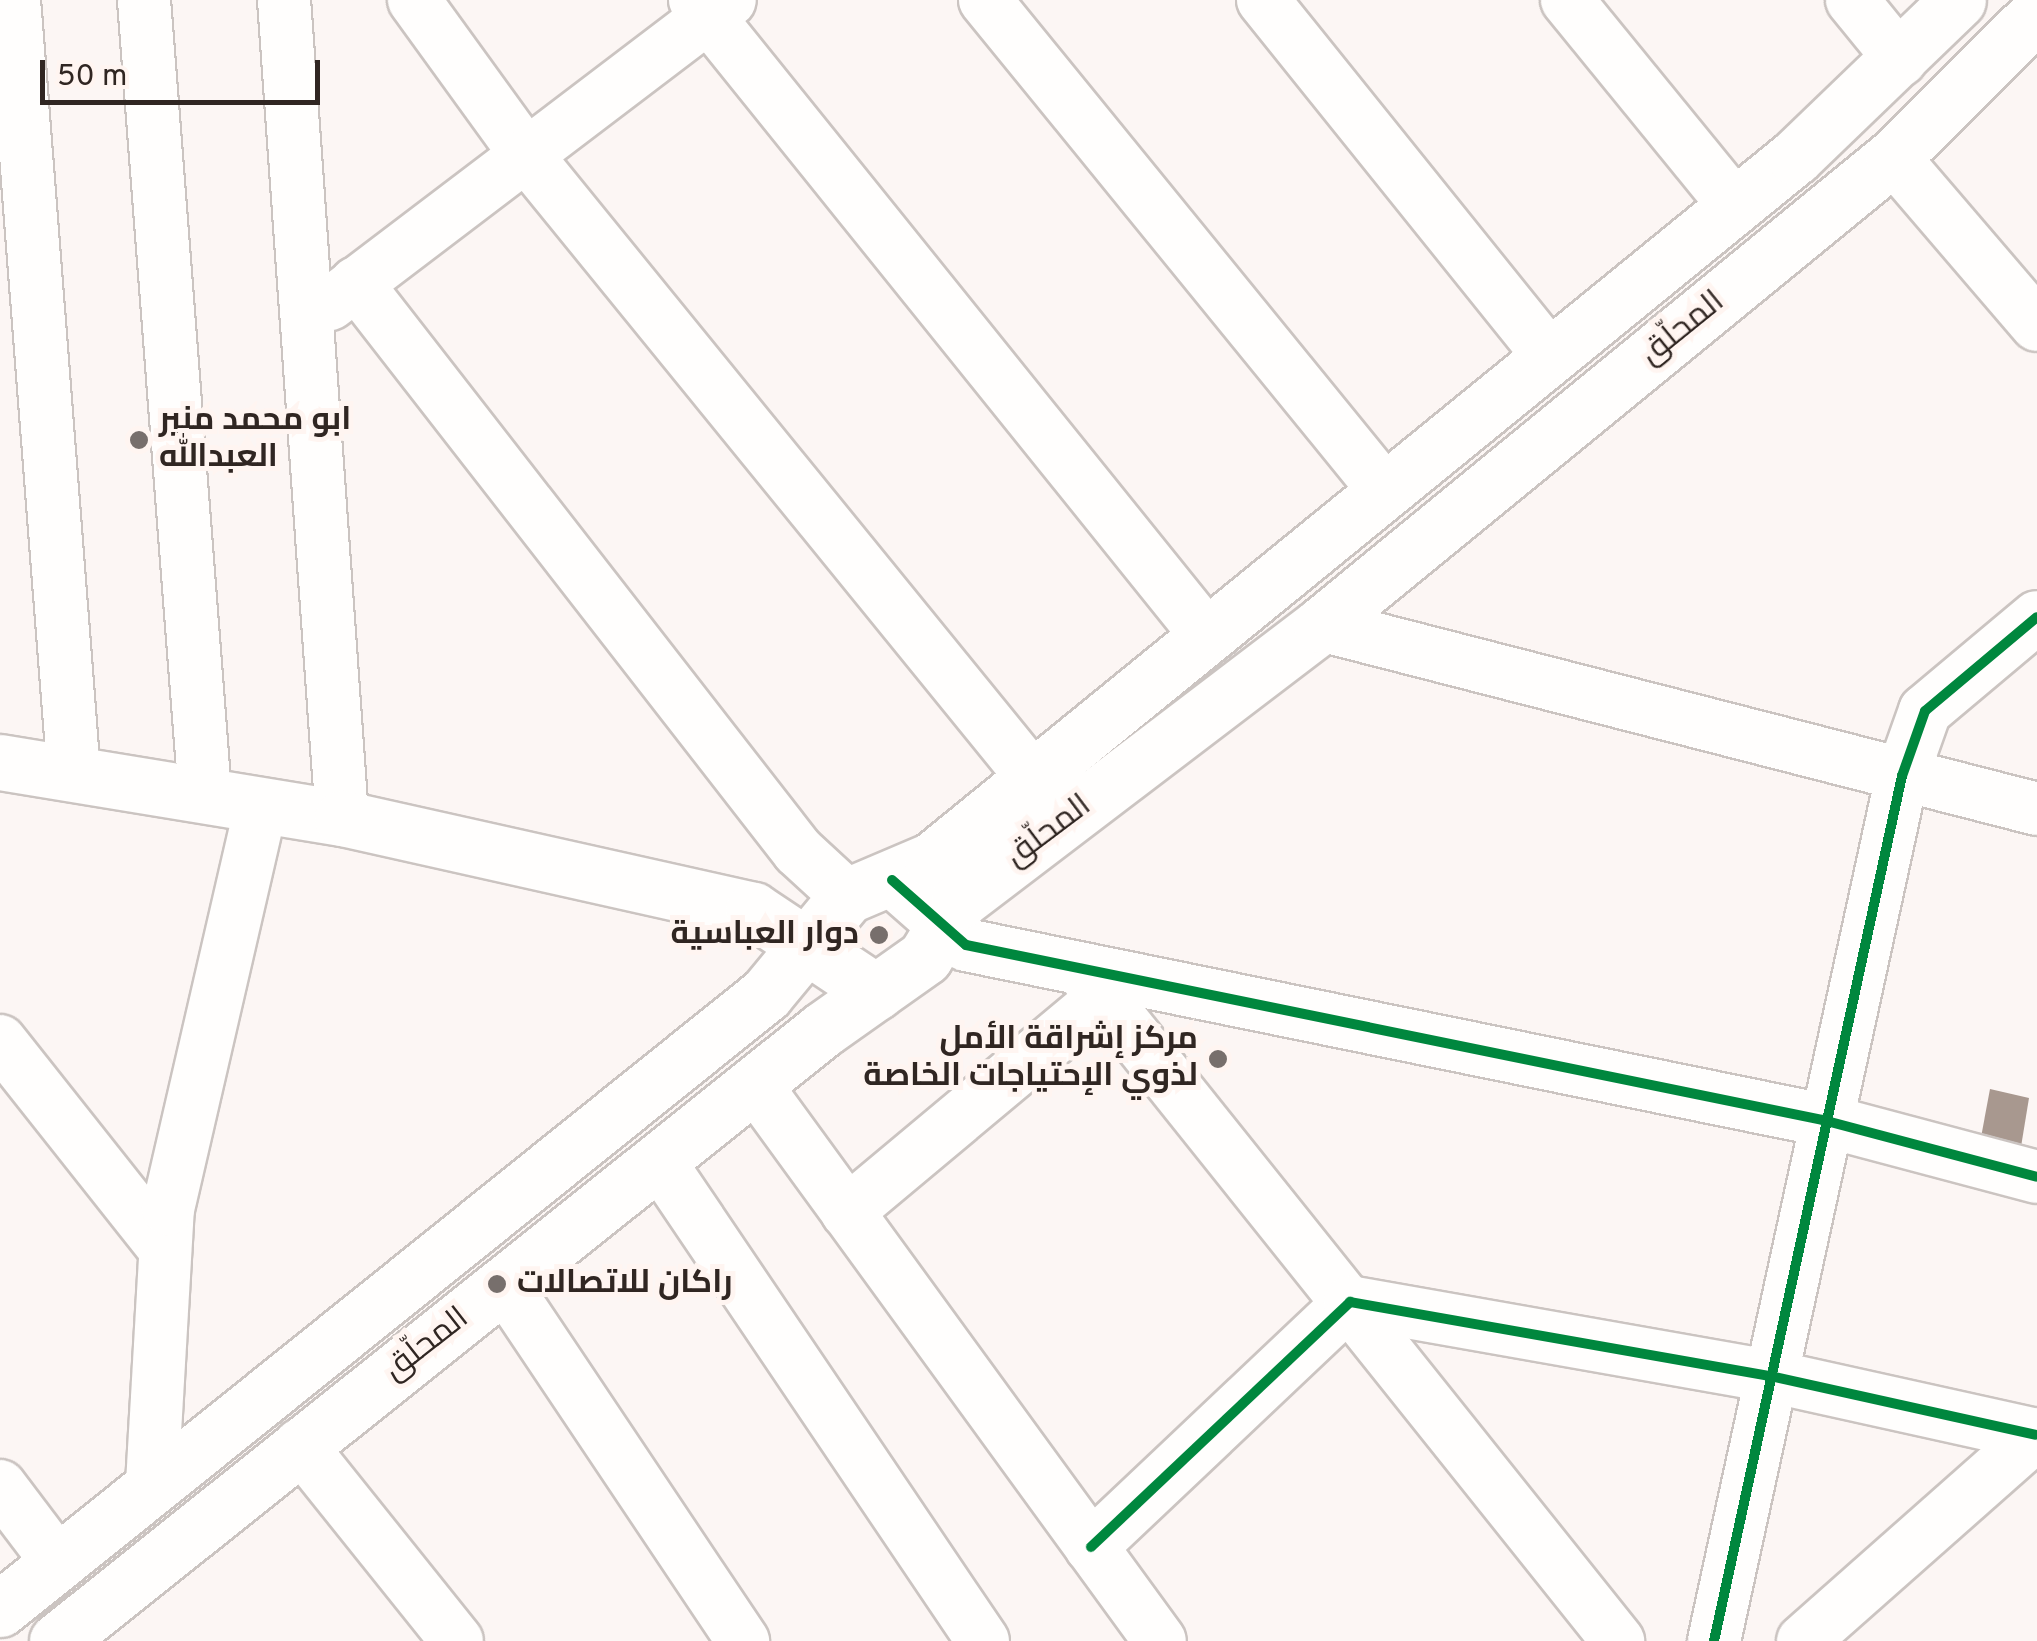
<!DOCTYPE html>
<html>
<head>
<meta charset="utf-8">
<style>
  body { margin:0 }
  #map { position:relative; width:2037px; height:1641px; overflow:hidden; background:#fcf6f4; font-family:Overpass,Cairo,sans-serif }
  div>[style] { position:absolute }
  .building>* { inset:0; background:#a8988f }
  .roads { filter:drop-shadow(2px 0 #cbc4c1) drop-shadow(-2px 0 #cbc4c1) drop-shadow(0 2px #cbc4c1) drop-shadow(0 -2px #cbc4c1) }
  .minor>* { height:52px; margin:-26px; padding:0 26px; transform-origin:26px; border-radius:26px; background:#fffefd }
  .major>* { height:55px; margin:-27.5px; padding:0 27.5px; transform-origin:27.5px; border-radius:27.5px; background:#fffefd }
  .highway>* { height:55px; margin:-27.5px; padding:0 27.5px; transform-origin:27.5px; border-radius:27.5px; background:#fffefd }
  .cycleway>* { height:10px; margin:-5px; padding:0 5px; transform-origin:5px; border-radius:5px; background:#00873e }
  .dots>* { width:28px; height:28px; translate:-50% -50%; box-sizing:border-box; border:5px solid #fff5f1; border-radius:50% }
  span { translate:-50% -50%; white-space:nowrap; text-align:center; line-height:1.15; -webkit-text-stroke:10px #fff5f1; paint-order:stroke }
  .street-label { font-size:32px; color:#302622 }
  .poi-label { font-size:32px; color:#302622; font-weight:700 }
  .left { translate:0 -50%; text-align:left }
  .right { translate:-100% -50%; text-align:right }
  .scale { position:absolute; left:40px; top:60px; width:280px; height:45px; box-sizing:border-box; border:5px solid #302622; border-top:0; padding-left:12px; font-size:30px; line-height:35px; white-space:nowrap; color:#302622; -webkit-text-stroke:8px #fff5f1; paint-order:stroke }
</style>
</head>
<body>
<div id="map">
  <div class="building">
    <i style="clip-path:polygon(1990px 1089px,2029px 1098px,2019px 1159px,1979px 1148px)"></i>
  </div>
  <div class="roads">
    <div class="minor">
      <i style="left:14px;top:0;width:776px;rotate:85.57deg"></i>
      <i style="left:144px;top:0;width:797px;rotate:85.61deg"></i>
      <i style="left:284px;top:0;width:820px;rotate:85.94deg"></i>
      <i style="left:414px;top:0;width:191px;rotate:54.1deg"></i>
      <i style="left:526px;top:155px;width:803px;rotate:50.86deg"></i>
      <i style="left:695px;top:0;width:816px;rotate:51.16deg"></i>
      <i style="left:985px;top:0;width:633px;rotate:50.83deg"></i>
      <i style="left:1263px;top:0;width:458px;rotate:51.2deg"></i>
      <i style="left:1567px;top:0;width:266px;rotate:50.8deg"></i>
      <i style="left:1852px;top:0;width:77px;rotate:50.8deg"></i>
      <i style="left:1893px;top:157px;width:221px;rotate:49.4deg"></i>
      <i style="left:356px;top:283px;width:720px;rotate:52.11deg"></i>
      <i style="left:798px;top:851px;width:67px;rotate:42.6deg"></i>
      <i style="left:330px;top:304px;width:502px;rotate:-37.23deg"></i>
      <i style="left:1321px;top:625px;width:739px;rotate:14.41deg"></i>
      <i style="left:892px;top:880px;width:98px;rotate:41.3deg"></i>
      <i style="left:966px;top:945px;width:875px;rotate:11.54deg"></i>
      <i style="left:1823px;top:1120px;width:221px;rotate:14.9deg"></i>
      <i style="left:1083px;top:972px;width:857px;rotate:51.35deg"></i>
      <i style="left:0;top:1041px;width:265px;rotate:51.6deg"></i>
      <i style="left:756px;top:1086px;width:686px;rotate:53.95deg"></i>
      <i style="left:659px;top:1161px;width:579px;rotate:55.98deg"></i>
      <i style="left:847px;top:1212px;width:334px;rotate:-39.9deg"></i>
      <i style="left:504px;top:1284px;width:430px;rotate:56.2deg"></i>
      <i style="left:300px;top:1445px;width:251px;rotate:51.3deg"></i>
      <i style="left:152px;top:1484px;width:275px;rotate:-86.7deg"></i>
      <i style="left:168px;top:1209px;width:415px;rotate:-77deg"></i>
      <i style="left:0;top:1486px;width:93px;rotate:52.9deg"></i>
      <i style="left:1091px;top:1547px;width:357px;rotate:-43.4deg"></i>
      <i style="left:1350px;top:1302px;width:426px;rotate:10deg"></i>
      <i style="left:1770px;top:1376px;width:272px;rotate:12.5deg"></i>
      <i style="left:1714px;top:1641px;width:885px;rotate:-77.74deg"></i>
      <i style="left:1902px;top:776px;width:69px;rotate:-70.5deg"></i>
      <i style="left:1925px;top:711px;width:146px;rotate:-40deg"></i>
      <i style="left:1803px;top:1641px;width:312px;rotate:-41.5deg"></i>
    </div>
    <div class="major">
      <i style="left:0;top:762px;width:347px;rotate:9.3deg"></i>
      <i style="left:342px;top:818px;width:421px;rotate:12.6deg"></i>
      <i style="left:753px;top:910px;width:148px;rotate:33.7deg"></i>
    </div>
    <div class="highway">
      <i style="left:0;top:1609px;width:982px;rotate:-38.76deg"></i>
      <i style="left:766px;top:994px;width:127px;rotate:-50.4deg"></i>
      <i style="left:847px;top:896px;width:92px;rotate:-23deg"></i>
      <i style="left:932px;top:860px;width:1113px;rotate:-39.17deg"></i>
      <i style="left:1795px;top:157px;width:226px;rotate:-43.9deg"></i>
      <i style="left:57px;top:1641px;width:979px;rotate:-38.61deg"></i>
      <i style="left:822px;top:1030px;width:126px;rotate:-35.3deg"></i>
      <i style="left:925px;top:957px;width:66px;rotate:-58.7deg"></i>
      <i style="left:959px;top:901px;width:455px;rotate:-37.3deg"></i>
      <i style="left:1321px;top:625px;width:739px;rotate:-39.29deg"></i>
      <i style="left:1893px;top:157px;width:203px;rotate:-44.8deg"></i>
    </div>
  </div>
  <div class="cycleway">
    <i style="left:892px;top:880px;width:98px;rotate:41.3deg"></i>
    <i style="left:966px;top:945px;width:875px;rotate:11.54deg"></i>
    <i style="left:1823px;top:1120px;width:221px;rotate:14.9deg"></i>
    <i style="left:1091px;top:1547px;width:357px;rotate:-43.4deg"></i>
    <i style="left:1350px;top:1302px;width:426px;rotate:10deg"></i>
    <i style="left:1770px;top:1376px;width:272px;rotate:12.5deg"></i>
    <i style="left:1714px;top:1641px;width:885px;rotate:-77.74deg"></i>
    <i style="left:1902px;top:776px;width:69px;rotate:-70.5deg"></i>
    <i style="left:1925px;top:711px;width:146px;rotate:-40deg"></i>
  </div>
  <div class="dots">
    <i style="left:139px;top:440px;background:#776f6c"></i>
    <i style="left:879px;top:935px;background:#776f6c"></i>
    <i style="left:1218px;top:1059px;background:#776f6c"></i>
    <i style="left:497px;top:1284px;background:#776f6c"></i>
  </div>
  <div class="street-label">
    <span style="left:1683px;top:329px;rotate:-39deg">المحلّق</span>
    <span style="left:1049px;top:832px;rotate:-37deg">المحلّق</span>
    <span style="left:427px;top:1345px;rotate:-38deg">المحلّق</span>
  </div>
  <div class="poi-label">
    <span class="left" style="left:159px;top:440px">ابو محمد منير<br>العبدالله</span>
    <span class="right" style="left:859px;top:935px">دوار العباسية</span>
    <span class="right" style="left:1198px;top:1059px">مركز إشراقة الأمل<br>لذوي الإحتياجات الخاصة</span>
    <span class="left" style="left:517px;top:1284px">راكان للاتصالات</span>
  </div>
  <div class="scale">50 m</div>
</div>
</body>
</html>
